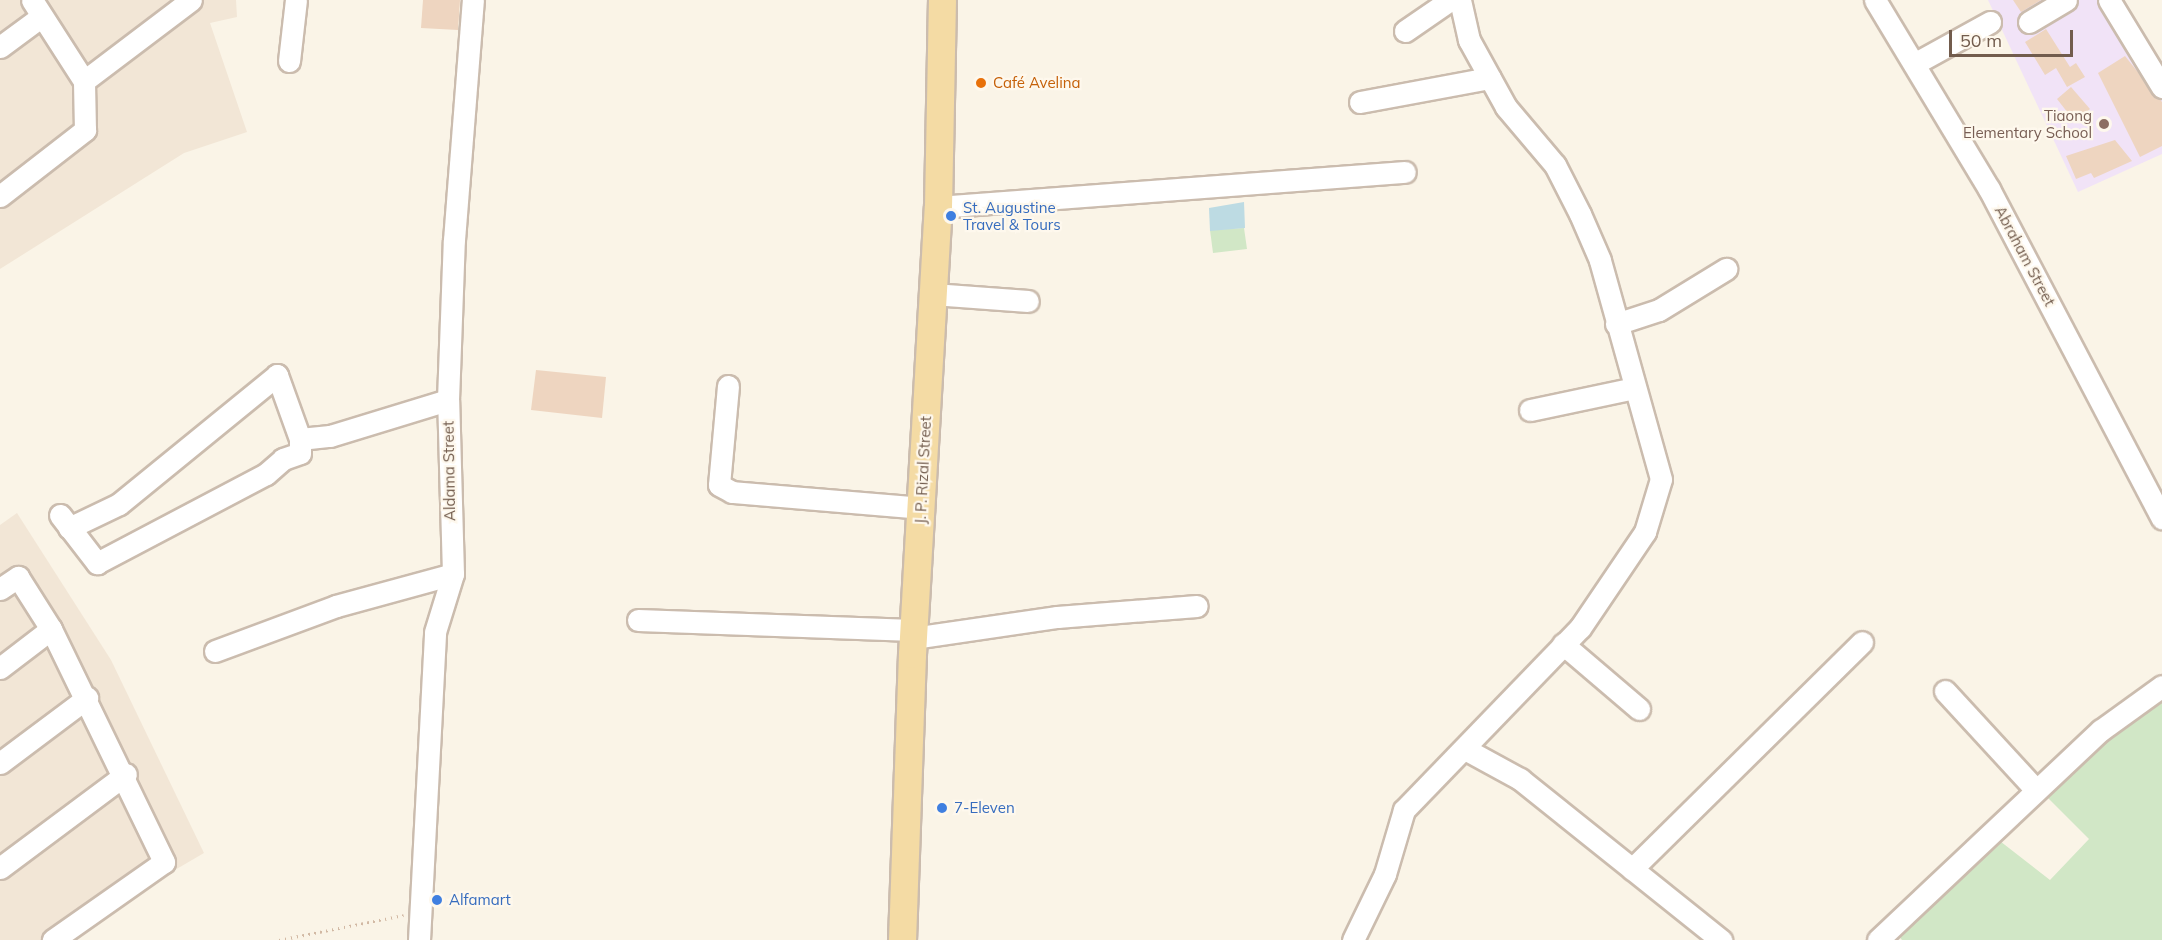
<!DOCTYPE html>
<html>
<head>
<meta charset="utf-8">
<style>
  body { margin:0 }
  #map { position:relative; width:2162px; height:940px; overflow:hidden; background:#faf4e7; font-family:Mulish,sans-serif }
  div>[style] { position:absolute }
  .residential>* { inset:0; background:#f2e6d6 }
  .education>* { inset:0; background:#f1e3f7 }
  .green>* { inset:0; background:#d1e7c6 }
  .water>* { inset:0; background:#bddbe3 }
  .building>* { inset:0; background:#eed5c0 }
  .path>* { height:3px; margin-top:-1.5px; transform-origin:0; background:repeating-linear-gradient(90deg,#d2b9a4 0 1.5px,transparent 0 6px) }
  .roads { filter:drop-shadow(2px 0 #cbbcae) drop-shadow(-2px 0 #cbbcae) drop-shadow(0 2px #cbbcae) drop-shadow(0 -2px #cbbcae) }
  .minor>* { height:21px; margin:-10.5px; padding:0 10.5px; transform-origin:10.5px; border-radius:10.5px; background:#fff }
  .major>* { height:27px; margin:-13.5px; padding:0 13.5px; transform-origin:13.5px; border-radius:13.5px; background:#f4dba4 }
  .dots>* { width:16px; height:16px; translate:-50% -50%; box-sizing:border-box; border:3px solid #fef8ed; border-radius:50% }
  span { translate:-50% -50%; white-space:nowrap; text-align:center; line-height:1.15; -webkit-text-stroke:4.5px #fef8ed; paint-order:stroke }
  .food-label { font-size:15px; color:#c56008 }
  .left { translate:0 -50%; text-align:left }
  .education-label { font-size:15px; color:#785e54 }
  .right { translate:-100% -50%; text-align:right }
  .shop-label { font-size:15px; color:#366cbe }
  .street-label { font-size:15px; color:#725c4d }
  .scale { position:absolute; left:1949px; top:30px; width:124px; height:27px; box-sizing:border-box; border:3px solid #725c4d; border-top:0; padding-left:8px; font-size:18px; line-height:21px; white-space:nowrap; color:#725c4d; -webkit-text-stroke:4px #fef8ed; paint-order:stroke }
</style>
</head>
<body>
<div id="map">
  <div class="residential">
    <i style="clip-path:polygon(0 0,236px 0,237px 17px,210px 23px,247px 132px,184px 153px,0 269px)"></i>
    <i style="clip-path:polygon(17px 513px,111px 660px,204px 853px,55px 940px,0 940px,0 525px)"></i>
  </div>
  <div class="education">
    <i style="clip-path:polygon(1988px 0,2103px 0,2162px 95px,2162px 154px,2078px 192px)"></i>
  </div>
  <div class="green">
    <i style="clip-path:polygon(1244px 228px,1247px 249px,1213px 253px,1210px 230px)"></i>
    <i style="clip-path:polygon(2149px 691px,2162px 703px,2162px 940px,1902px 940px,1897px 934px,1996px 838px,2050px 880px,2089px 839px,2041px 791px)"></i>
  </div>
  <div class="water">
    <i style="clip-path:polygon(1244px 202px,1245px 228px,1210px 231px,1209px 208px)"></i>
  </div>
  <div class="building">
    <i style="clip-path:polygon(423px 0,460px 0,458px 30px,421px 28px)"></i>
    <i style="clip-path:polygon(2013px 0,2041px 0,2021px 12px)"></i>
    <i style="clip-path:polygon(2046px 29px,2070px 67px,2076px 63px,2085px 77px,2067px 87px,2056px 68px,2045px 75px,2025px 42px)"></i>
    <i style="clip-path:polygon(2125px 56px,2162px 102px,2162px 146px,2140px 157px,2098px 73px)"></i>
    <i style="clip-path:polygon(2071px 87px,2090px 109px,2075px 122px,2057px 99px)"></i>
    <i style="clip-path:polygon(2115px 140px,2132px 161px,2094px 178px,2091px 173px,2076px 179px,2066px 156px)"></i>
    <i style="clip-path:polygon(536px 370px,606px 377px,602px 418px,531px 410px)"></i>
  </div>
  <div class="path">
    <i style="left:279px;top:940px;width:127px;rotate:-11.3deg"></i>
  </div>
  <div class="roads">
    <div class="minor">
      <i style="left:1875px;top:0;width:221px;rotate:58.9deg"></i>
      <i style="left:1989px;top:189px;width:372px;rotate:62.3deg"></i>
      <i style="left:2109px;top:0;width:102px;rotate:58.7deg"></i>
      <i style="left:2029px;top:22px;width:43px;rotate:-30.7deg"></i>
      <i style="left:1405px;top:31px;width:55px;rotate:-34.6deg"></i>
      <i style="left:0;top:47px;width:52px;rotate:-36.4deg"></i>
      <i style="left:289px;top:61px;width:61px;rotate:-83.5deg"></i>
      <i style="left:1914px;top:64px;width:87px;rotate:-28.9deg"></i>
      <i style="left:84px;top:81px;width:134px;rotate:-37.1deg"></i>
      <i style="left:1360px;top:102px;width:132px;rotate:-10.5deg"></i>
      <i style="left:0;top:196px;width:108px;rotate:-37.8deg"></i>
      <i style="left:85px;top:130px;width:49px;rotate:-91.2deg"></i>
      <i style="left:84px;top:81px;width:96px;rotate:-122.7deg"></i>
      <i style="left:938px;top:207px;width:468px;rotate:-4.3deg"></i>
      <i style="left:933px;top:294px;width:95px;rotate:4.2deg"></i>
      <i style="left:1616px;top:324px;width:45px;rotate:-18deg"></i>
      <i style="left:1659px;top:310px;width:79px;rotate:-31.5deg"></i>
      <i style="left:728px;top:386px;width:99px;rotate:95.2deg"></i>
      <i style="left:719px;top:485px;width:15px;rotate:28deg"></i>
      <i style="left:732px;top:492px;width:190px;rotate:4.8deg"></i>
      <i style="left:1530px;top:410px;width:106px;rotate:-11.9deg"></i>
      <i style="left:60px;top:515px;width:61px;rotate:52.4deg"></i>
      <i style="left:97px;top:563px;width:191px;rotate:-27.8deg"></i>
      <i style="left:266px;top:474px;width:23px;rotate:-41deg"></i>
      <i style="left:283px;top:459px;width:18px;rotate:-19deg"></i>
      <i style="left:300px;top:453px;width:14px;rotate:-90deg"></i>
      <i style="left:300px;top:439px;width:30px;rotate:-6deg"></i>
      <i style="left:330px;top:436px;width:123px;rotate:-17deg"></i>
      <i style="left:69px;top:528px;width:55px;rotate:-25.6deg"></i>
      <i style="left:119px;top:504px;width:204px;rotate:-39.2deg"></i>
      <i style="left:277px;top:375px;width:68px;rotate:70.2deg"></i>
      <i style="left:0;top:589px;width:22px;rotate:-34deg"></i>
      <i style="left:18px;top:577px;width:62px;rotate:57.6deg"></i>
      <i style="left:51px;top:629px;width:259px;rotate:64.1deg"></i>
      <i style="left:164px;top:862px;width:136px;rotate:144.9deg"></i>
      <i style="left:638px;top:620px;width:275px;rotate:2.1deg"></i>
      <i style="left:913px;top:638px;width:146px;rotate:-8.3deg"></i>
      <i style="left:1057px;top:617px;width:140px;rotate:-4.5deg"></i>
      <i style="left:1563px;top:644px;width:100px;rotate:40.5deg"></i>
      <i style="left:215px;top:651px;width:129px;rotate:-20.4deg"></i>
      <i style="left:336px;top:606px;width:121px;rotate:-15.3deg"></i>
      <i style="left:0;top:668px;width:64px;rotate:-37.4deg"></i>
      <i style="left:1945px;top:691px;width:133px;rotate:47.4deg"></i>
      <i style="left:1465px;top:749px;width:63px;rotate:28.6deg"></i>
      <i style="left:1520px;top:779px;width:258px;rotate:38.7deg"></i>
      <i style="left:0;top:763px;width:109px;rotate:-36.8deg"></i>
      <i style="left:0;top:868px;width:157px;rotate:-36.7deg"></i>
      <i style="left:1632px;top:869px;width:323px;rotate:-44.6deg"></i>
      <i style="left:419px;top:940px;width:308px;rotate:-87deg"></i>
      <i style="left:435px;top:632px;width:61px;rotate:-72.8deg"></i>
      <i style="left:453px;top:574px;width:174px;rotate:-91.6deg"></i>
      <i style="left:448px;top:400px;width:160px;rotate:-87.9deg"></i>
      <i style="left:454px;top:240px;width:241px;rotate:-85.5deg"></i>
      <i style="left:1353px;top:940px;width:73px;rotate:-64.1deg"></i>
      <i style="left:1385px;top:874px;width:67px;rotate:-73.5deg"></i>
      <i style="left:1404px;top:810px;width:253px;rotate:-46deg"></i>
      <i style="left:1580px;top:628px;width:116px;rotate:-55.9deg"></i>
      <i style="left:1645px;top:532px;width:55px;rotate:-73.2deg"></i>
      <i style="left:1661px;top:479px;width:227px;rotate:-105.6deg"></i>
      <i style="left:1600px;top:260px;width:50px;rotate:-113.5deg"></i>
      <i style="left:1580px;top:214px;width:55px;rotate:-117deg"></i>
      <i style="left:1555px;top:165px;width:76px;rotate:-130.2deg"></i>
      <i style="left:1506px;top:107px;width:77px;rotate:-118.9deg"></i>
      <i style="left:1469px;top:40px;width:41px;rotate:-102.7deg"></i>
      <i style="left:1878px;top:940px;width:306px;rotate:-43.3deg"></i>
      <i style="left:2101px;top:730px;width:75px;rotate:-35.8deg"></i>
    </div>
    <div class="major">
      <i style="left:902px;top:940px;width:286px;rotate:-88deg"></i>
      <i style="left:912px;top:654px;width:448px;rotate:-86.7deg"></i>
      <i style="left:938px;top:207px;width:207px;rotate:-88.9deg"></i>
    </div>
  </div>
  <div class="dots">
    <i style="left:981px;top:83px;background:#e8710a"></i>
    <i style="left:2104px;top:124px;background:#8d6e63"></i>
    <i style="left:951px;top:216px;background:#3f7fe0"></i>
    <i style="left:942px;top:808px;background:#3f7fe0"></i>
    <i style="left:437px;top:900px;background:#3f7fe0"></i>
  </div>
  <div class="food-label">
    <span class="left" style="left:993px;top:83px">Café Avelina</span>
  </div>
  <div class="education-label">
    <span class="right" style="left:2092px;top:124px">Tiaong<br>Elementary School</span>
  </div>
  <div class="shop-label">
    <span class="left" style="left:963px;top:216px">St. Augustine<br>Travel &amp; Tours</span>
    <span class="left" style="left:954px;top:808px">7-Eleven</span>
    <span class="left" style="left:449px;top:900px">Alfamart</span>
  </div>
  <div class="street-label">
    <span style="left:2025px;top:256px;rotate:62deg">Abraham Street</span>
    <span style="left:923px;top:470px;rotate:-87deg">J. P. Rizal Street</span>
    <span style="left:449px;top:471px;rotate:-91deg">Aldama Street</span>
  </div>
  <div class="scale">50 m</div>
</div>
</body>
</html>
